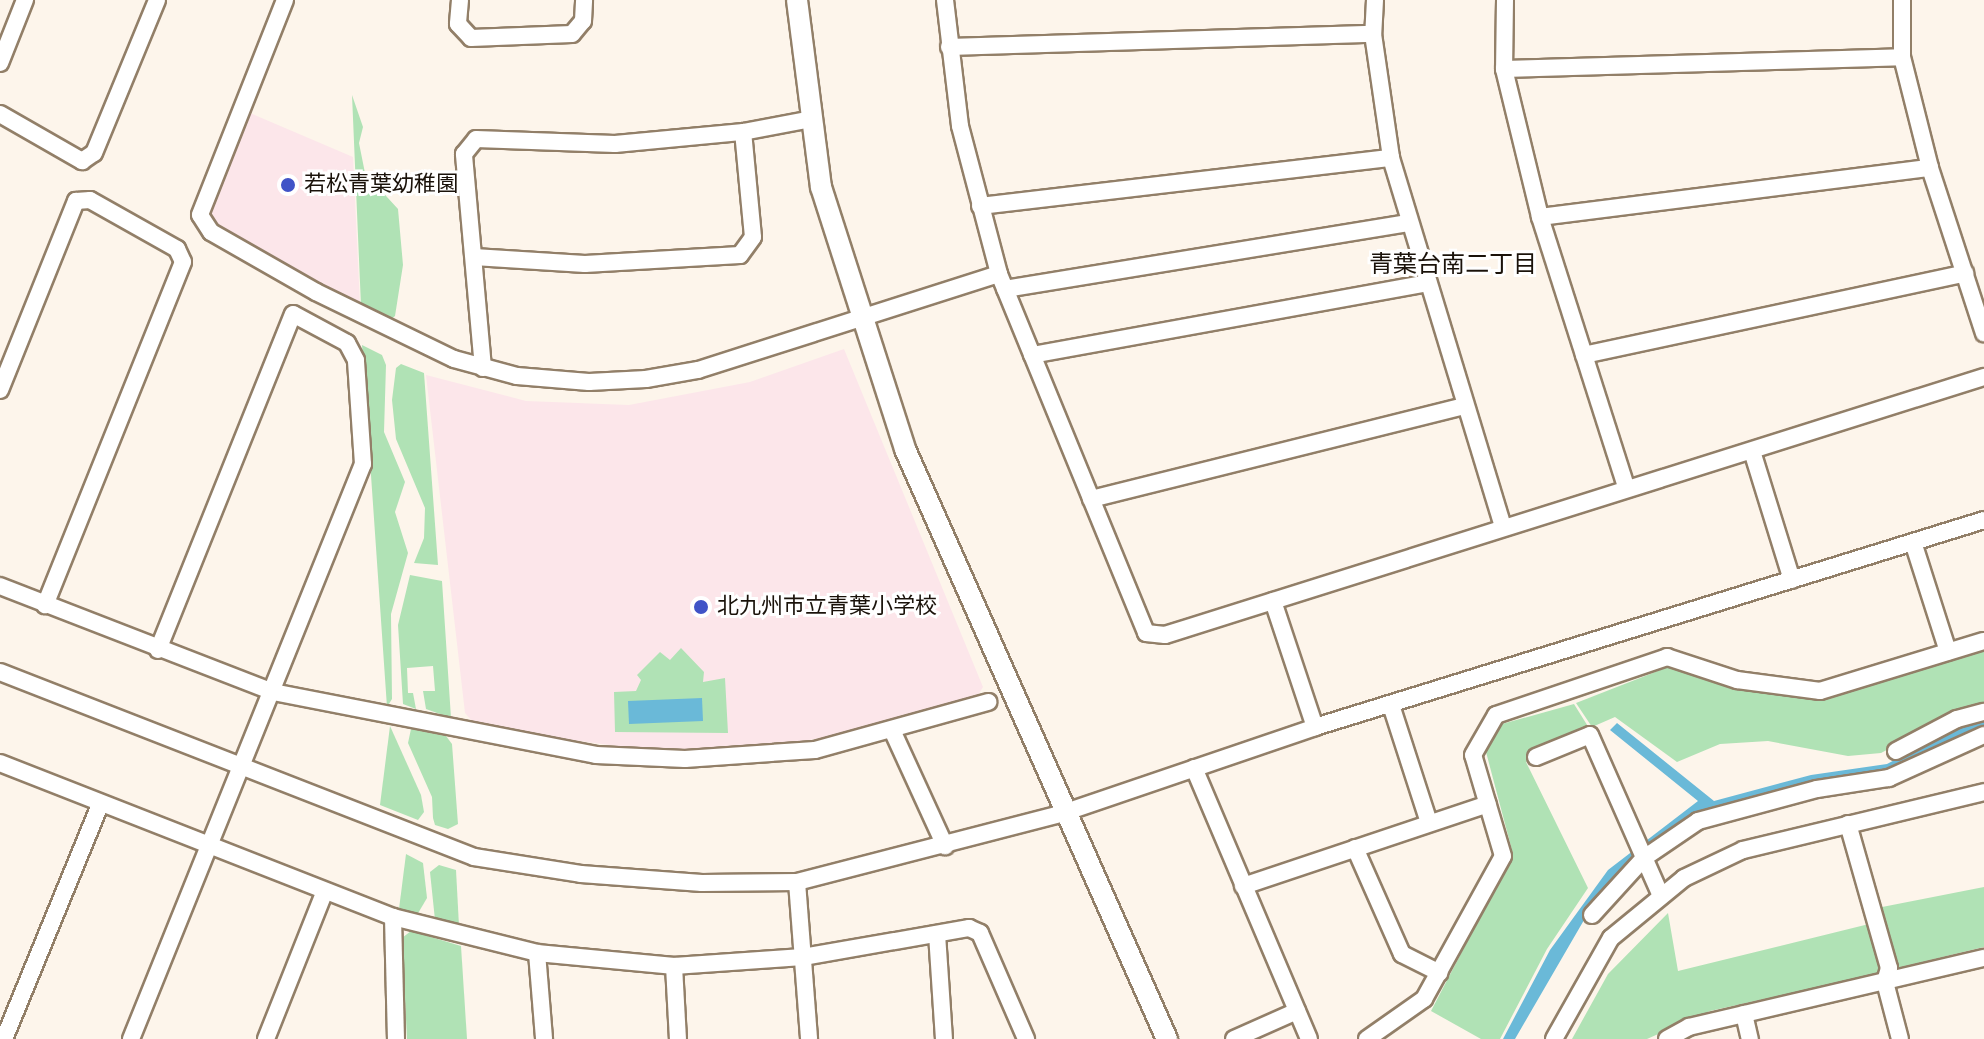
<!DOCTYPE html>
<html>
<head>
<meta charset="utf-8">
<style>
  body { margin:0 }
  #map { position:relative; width:1984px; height:1039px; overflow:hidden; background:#fdf5eb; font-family:"Nunito Sans","Noto Sans JP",sans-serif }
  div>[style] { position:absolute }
  .education>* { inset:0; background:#fce6ea }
  .green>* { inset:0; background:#b0e2b5 }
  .water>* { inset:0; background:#6ab9d8 }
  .roads { filter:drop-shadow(2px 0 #927f68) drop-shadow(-2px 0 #927f68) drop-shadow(0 2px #927f68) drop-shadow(0 -2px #927f68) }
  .minor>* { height:16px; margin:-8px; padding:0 8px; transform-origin:8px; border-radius:8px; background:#fff }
  .tertiary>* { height:20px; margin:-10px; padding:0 10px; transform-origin:10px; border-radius:10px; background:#fff }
  .dots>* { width:22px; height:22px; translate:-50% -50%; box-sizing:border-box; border:4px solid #fff; border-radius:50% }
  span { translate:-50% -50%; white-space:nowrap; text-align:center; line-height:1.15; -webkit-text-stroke:6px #fff; paint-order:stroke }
  .poi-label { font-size:22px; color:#1a120a }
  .left { translate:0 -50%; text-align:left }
  .neighbourhood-label { font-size:24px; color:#1a120a }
</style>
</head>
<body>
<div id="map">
  <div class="education">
    <i style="clip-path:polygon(250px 113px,353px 157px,360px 305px,215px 224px,210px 214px)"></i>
    <i style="clip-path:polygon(844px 349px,983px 687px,975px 700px,872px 729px,769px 747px,654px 751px,535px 735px,472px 721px,465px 713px,426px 375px,526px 401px,629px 405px,750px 382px)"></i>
  </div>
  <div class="green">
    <i style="clip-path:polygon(352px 95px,363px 127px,359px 143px,365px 173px,398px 209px,403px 265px,395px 316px,389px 321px,361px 306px)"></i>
    <i style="clip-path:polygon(362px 345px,382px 355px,386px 365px,384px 432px,405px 482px,395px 512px,408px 553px,391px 614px,392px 699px,387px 707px)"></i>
    <i style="clip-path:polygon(401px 364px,424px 373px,438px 565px,414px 563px,424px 538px,425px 508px,396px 439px,392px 400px,396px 368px)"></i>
    <i style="clip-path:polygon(410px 575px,442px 581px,451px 718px,426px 709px,423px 691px,435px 691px,433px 666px,407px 668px,408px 693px,413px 693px,416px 709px,403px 704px,398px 625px)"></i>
    <i style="clip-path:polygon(681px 648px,704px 672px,703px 682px,725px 678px,728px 733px,615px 732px,614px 692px,636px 691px,641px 680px,637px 675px,660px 652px,670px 660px)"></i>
    <i style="clip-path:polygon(1984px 651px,1984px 706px,1957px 713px,1881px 753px,1848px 756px,1768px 741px,1720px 744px,1677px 762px,1615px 717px,1592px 727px,1576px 703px,1668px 667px,1737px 690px,1825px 699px)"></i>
    <i style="clip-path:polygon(1574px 704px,1589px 728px,1526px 762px,1588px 888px,1547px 949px,1500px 1039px,1481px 1039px,1431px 1011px,1513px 854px,1486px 752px,1502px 724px)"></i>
    <i style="clip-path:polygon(390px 726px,421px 795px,424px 812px,418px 820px,380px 805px)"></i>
    <i style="clip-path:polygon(411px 729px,446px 736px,452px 744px,458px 824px,448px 829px,435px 825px,433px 818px,432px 797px,408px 743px)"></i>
    <i style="clip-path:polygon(406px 854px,423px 863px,427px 898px,417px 915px,399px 909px)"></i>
    <i style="clip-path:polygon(439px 865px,456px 870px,459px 926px,435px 920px,430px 872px)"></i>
    <i style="clip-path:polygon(1984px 887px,1984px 947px,1893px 969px,1877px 908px)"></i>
    <i style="clip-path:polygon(1668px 913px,1678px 971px,1869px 924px,1881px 973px,1710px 1011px,1647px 1039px,1572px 1039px,1608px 974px)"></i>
    <i style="clip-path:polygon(411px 931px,461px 946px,467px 1039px,407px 1039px,402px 938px)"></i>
  </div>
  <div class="water">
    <i style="clip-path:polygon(702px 698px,703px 721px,629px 724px,628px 701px)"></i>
    <i style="clip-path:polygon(1984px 719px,1984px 728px,1898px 768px,1757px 798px,1687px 819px,1591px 908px,1515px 1039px,1503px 1039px,1550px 950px,1608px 870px,1698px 801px,1610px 730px,1617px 723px,1714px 801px,1811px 775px,1887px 764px,1959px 726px)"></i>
  </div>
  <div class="roads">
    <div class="minor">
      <i style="left:285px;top:0;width:231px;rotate:111.6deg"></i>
      <i style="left:200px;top:215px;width:20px;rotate:57deg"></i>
      <i style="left:211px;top:232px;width:121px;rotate:29.7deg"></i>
      <i style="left:316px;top:292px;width:153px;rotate:25.9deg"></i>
      <i style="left:454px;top:359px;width:65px;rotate:15.1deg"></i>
      <i style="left:517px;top:376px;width:72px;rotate:4.8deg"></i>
      <i style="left:589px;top:382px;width:57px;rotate:-3deg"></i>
      <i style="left:646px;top:379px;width:53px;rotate:-9.8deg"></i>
      <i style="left:698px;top:370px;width:316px;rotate:-17.7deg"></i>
      <i style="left:460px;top:0;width:24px;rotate:95deg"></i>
      <i style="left:458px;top:24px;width:19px;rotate:47deg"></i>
      <i style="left:471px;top:38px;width:101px;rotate:-2.3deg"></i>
      <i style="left:572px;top:34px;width:17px;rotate:-50deg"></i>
      <i style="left:583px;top:21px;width:21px;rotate:-87deg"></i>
      <i style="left:945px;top:0;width:127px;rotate:83.2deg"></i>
      <i style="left:960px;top:126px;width:153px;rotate:75.2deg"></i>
      <i style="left:999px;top:274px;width:388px;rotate:67.7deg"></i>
      <i style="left:1146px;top:633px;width:19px;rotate:6deg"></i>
      <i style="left:1165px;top:635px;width:859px;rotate:-17.49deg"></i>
      <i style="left:1375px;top:0;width:34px;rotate:93deg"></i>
      <i style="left:1373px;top:34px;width:125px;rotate:81.7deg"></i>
      <i style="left:1391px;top:158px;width:386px;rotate:73.1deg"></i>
      <i style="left:1505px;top:0;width:69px;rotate:90.8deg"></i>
      <i style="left:1504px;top:69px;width:152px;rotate:76.3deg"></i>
      <i style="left:1540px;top:217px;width:283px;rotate:72.3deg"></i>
      <i style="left:1902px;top:0;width:57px;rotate:90deg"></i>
      <i style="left:1902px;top:57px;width:114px;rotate:75.8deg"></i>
      <i style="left:1930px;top:168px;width:174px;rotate:71.9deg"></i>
      <i style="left:949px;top:47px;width:424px;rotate:-1.8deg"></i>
      <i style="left:0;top:63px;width:68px;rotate:-68.4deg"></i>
      <i style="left:1504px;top:69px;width:398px;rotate:-1.7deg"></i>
      <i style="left:0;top:114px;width:95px;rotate:29.8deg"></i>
      <i style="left:82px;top:161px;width:14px;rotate:-34deg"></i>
      <i style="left:94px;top:153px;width:165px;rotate:-67.6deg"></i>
      <i style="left:980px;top:206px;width:414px;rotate:-6.7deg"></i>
      <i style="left:1540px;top:217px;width:393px;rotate:-7.2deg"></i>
      <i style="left:474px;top:257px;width:111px;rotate:3.6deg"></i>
      <i style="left:585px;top:264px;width:155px;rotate:-3.3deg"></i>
      <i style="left:740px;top:255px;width:22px;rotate:-54deg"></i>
      <i style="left:753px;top:237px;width:105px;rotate:-95.4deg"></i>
      <i style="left:1005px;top:289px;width:410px;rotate:-9.3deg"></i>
      <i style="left:1032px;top:355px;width:402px;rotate:-10.3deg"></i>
      <i style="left:1584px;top:355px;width:390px;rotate:-12.1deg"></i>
      <i style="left:483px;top:368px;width:215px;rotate:-95.1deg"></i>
      <i style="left:464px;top:154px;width:19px;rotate:-51deg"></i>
      <i style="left:476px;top:139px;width:139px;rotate:2.1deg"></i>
      <i style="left:615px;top:144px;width:129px;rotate:-5.4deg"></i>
      <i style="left:743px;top:132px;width:70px;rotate:-10.7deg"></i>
      <i style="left:0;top:390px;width:204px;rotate:-68.1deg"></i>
      <i style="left:76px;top:201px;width:14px;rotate:-4deg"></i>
      <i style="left:90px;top:200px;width:100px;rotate:29.4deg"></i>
      <i style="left:177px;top:249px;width:14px;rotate:65deg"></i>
      <i style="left:183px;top:262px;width:370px;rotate:111.9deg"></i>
      <i style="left:1752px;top:451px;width:135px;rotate:72.8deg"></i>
      <i style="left:1091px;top:499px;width:385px;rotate:-14deg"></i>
      <i style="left:1913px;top:542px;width:115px;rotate:72.3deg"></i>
      <i style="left:0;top:586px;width:293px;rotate:21.2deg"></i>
      <i style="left:273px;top:692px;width:329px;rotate:11deg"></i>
      <i style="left:596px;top:755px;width:89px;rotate:2.6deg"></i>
      <i style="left:685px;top:759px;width:130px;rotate:-4deg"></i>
      <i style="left:815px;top:750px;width:180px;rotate:-15.5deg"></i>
      <i style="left:1273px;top:601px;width:133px;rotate:71.6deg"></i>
      <i style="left:0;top:672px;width:509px;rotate:21.32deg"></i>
      <i style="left:474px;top:857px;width:108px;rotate:9deg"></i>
      <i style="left:581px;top:874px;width:121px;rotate:4.3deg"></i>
      <i style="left:702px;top:883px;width:95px;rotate:-0.6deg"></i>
      <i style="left:797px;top:882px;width:275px;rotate:-14.5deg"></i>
      <i style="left:1063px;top:813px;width:266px;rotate:-18.8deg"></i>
      <i style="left:1315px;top:727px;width:700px;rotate:-17.19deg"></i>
      <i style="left:1391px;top:705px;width:124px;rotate:72.1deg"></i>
      <i style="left:892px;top:730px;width:128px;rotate:65.4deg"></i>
      <i style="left:1896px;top:751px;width:69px;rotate:-27.7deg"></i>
      <i style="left:1957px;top:719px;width:28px;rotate:-15deg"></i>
      <i style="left:1536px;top:757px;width:58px;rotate:-22.2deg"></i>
      <i style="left:1590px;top:735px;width:176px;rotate:66.2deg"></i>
      <i style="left:0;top:763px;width:422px;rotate:21.4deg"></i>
      <i style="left:393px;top:917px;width:148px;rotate:14deg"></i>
      <i style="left:537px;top:953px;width:138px;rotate:5.4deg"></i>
      <i style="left:674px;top:966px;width:129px;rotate:-4deg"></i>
      <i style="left:803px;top:957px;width:169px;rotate:-9.9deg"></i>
      <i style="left:969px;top:928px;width:12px;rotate:24deg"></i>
      <i style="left:980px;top:933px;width:116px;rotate:66.5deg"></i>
      <i style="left:1194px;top:768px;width:294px;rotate:67deg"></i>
      <i style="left:1848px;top:824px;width:150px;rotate:74.1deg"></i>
      <i style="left:1889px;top:968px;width:15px;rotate:106deg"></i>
      <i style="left:1885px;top:982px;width:59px;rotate:75.3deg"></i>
      <i style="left:1355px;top:848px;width:116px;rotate:66.1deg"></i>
      <i style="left:1402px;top:954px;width:42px;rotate:26.6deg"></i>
      <i style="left:797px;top:882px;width:157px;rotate:85.6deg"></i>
      <i style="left:1243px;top:886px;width:258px;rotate:-18.5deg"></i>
      <i style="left:1592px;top:915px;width:77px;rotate:-47.6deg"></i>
      <i style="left:1644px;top:858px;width:65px;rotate:-34.4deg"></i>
      <i style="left:1698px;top:821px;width:123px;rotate:-15.1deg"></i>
      <i style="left:1817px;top:789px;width:73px;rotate:-8.7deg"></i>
      <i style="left:1889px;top:778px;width:104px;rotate:-24.4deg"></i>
      <i style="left:393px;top:917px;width:122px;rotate:88.6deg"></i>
      <i style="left:937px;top:934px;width:105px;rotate:86.2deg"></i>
      <i style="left:537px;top:953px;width:86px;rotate:85.3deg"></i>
      <i style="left:674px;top:966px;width:73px;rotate:86.9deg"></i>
      <i style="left:1744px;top:1014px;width:26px;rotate:77deg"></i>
      <i style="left:4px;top:1039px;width:255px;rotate:-67.7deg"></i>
      <i style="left:131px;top:1039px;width:620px;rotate:-68.03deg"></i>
      <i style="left:363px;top:464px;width:104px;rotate:-93.9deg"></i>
      <i style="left:356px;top:360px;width:19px;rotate:-118deg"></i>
      <i style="left:347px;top:343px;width:61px;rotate:-151.8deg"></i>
      <i style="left:293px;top:314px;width:362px;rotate:111.9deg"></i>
      <i style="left:266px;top:1039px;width:159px;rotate:-68.3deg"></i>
      <i style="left:1234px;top:1039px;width:69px;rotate:-24deg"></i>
      <i style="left:1367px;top:1039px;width:70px;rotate:-35.1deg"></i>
      <i style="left:1424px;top:999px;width:163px;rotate:-61.1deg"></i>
      <i style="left:1503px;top:856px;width:105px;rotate:-106.5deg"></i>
      <i style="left:1473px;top:755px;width:46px;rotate:-60.1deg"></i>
      <i style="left:1496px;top:715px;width:181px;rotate:-18.7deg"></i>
      <i style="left:1667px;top:657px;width:74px;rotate:18.2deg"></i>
      <i style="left:1737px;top:680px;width:84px;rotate:7.5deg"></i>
      <i style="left:1820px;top:691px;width:171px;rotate:-17deg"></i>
      <i style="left:1554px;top:1039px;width:116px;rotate:-60.6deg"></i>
      <i style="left:1611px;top:938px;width:94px;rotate:-39.4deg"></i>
      <i style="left:1684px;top:878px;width:65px;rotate:-25.4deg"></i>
      <i style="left:1743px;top:850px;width:248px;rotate:-13.5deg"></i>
      <i style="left:1667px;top:1039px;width:25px;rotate:-29deg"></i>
      <i style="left:1689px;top:1027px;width:303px;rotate:-13.2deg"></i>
    </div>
    <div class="tertiary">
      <i style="left:797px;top:0;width:189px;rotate:82.7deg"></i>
      <i style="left:821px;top:187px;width:275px;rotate:72.2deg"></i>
      <i style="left:905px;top:449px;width:646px;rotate:66.06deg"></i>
    </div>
  </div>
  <div class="dots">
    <i style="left:288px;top:185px;background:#4053c7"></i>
    <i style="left:701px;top:607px;background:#4053c7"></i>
  </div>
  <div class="poi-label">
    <span class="left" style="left:304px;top:185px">若松青葉幼稚園</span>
    <span class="left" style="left:717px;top:607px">北九州市立青葉小学校</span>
  </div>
  <div class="neighbourhood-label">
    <span style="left:1453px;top:265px">青葉台南二丁目</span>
  </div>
</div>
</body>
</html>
